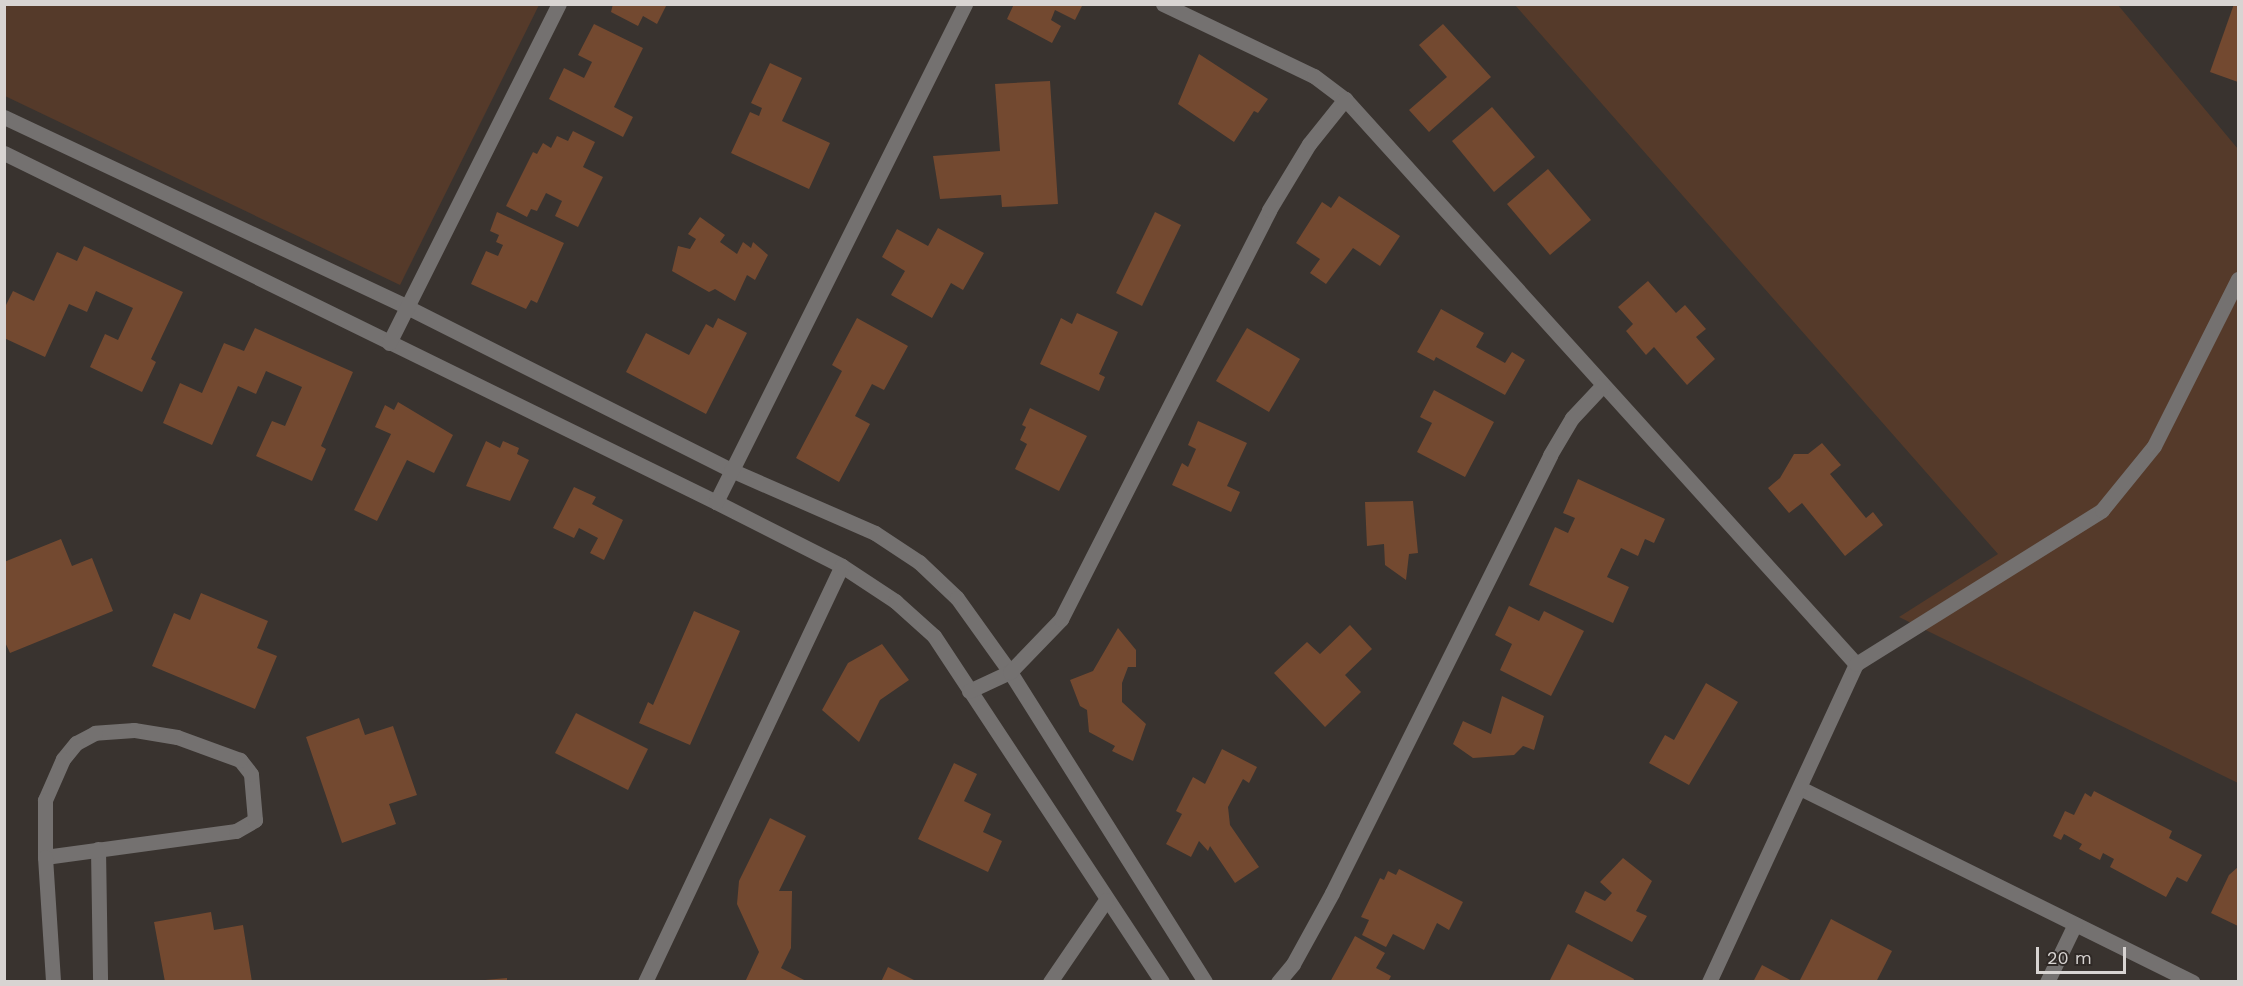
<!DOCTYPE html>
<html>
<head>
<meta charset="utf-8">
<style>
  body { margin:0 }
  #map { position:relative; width:2243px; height:986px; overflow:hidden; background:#39332f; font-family:"Work Sans",sans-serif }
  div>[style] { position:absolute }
  .green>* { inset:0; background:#553a2a }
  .building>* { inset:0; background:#734930 }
  .minor>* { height:15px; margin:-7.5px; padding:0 7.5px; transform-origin:7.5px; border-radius:7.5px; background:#747170 }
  span { translate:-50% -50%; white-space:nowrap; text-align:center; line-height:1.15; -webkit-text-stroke:4.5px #2f2926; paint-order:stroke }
  .frame { position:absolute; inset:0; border:6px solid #d8d4d2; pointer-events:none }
  .scale { position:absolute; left:2036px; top:947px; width:90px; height:27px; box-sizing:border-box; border:3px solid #d8d4d2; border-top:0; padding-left:8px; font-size:18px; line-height:21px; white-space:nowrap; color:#d8d4d2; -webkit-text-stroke:4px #2f2926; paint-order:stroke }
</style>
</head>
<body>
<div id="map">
  <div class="green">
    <i style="clip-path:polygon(4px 5px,5px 4px,539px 5px,400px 285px,5px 96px)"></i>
    <i style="clip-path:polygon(1515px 5px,2118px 5px,2238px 149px,2238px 783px,1899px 617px,1998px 554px)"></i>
  </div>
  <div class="building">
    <i style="clip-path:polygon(613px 4px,667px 4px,657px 24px,643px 16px,638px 26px,611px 12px)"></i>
    <i style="clip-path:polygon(1014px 4px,1083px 4px,1075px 20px,1055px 10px,1051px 20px,1061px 26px,1052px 43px,1007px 19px)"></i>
    <i style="clip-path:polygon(2234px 4px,2238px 4px,2238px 82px,2210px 72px)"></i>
    <i style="clip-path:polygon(594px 24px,643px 48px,614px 107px,633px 117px,623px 137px,549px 99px,564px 68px,584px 78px,592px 62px,578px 55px)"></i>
    <i style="clip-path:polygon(1443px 24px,1491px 77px,1429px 132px,1409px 110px,1447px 77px,1419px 45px)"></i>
    <i style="clip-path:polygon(1199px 54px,1268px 99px,1258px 113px,1254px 111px,1234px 142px,1178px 104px)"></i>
    <i style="clip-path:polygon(770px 63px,802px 78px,782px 121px,830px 143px,809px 189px,731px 153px,750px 112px,759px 116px,762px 108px,751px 103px)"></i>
    <i style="clip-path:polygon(1050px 81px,1058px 204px,1002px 207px,1001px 195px,940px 199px,933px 156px,1000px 151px,995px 84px)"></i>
    <i style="clip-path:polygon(1492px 107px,1535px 157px,1494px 192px,1452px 141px)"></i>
    <i style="clip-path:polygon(573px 131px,595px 142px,583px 167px,603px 177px,578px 227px,555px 216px,562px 201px,546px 193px,537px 211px,531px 209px,527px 217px,506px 206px,533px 152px,537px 154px,543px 143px,551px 148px,557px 136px,568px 141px)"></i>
    <i style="clip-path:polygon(1548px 169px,1591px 220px,1550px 255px,1507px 204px)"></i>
    <i style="clip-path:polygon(1339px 196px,1400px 236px,1380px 266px,1353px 248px,1326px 284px,1310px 273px,1320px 259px,1296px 243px,1322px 202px,1331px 208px)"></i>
    <i style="clip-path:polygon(497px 212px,564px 243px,537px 303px,531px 300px,526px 309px,471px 284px,486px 251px,498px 256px,503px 245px,496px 242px,499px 235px,490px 231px)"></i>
    <i style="clip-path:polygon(1155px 212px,1181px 225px,1142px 306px,1116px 293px)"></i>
    <i style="clip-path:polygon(700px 217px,725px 235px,720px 242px,737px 254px,743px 242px,751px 248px,753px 242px,768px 255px,755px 280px,747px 275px,735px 301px,715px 289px,709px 292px,672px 271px,678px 246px,690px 249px,696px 239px,688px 234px)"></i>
    <i style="clip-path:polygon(938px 228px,984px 253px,963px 290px,951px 283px,932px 318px,891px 295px,905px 271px,882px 257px,897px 229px,928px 246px)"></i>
    <i style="clip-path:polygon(84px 246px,183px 292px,151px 359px,156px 362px,142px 392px,90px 367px,105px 334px,118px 340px,133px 308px,96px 291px,87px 312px,69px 304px,45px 357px,4px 338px,4px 309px,13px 291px,34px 301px,57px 252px,77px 261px)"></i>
    <i style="clip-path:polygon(1648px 281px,1676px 313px,1685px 305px,1706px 329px,1696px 337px,1715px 359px,1687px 385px,1654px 347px,1646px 355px,1626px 331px,1633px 324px,1618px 307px)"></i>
    <i style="clip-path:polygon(1441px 309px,1484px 333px,1476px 347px,1505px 363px,1512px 352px,1525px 360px,1505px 395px,1436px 357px,1434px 361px,1417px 352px)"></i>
    <i style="clip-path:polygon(1077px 313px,1118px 332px,1099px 374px,1105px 377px,1099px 391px,1040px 364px,1061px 318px,1072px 324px)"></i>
    <i style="clip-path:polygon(718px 318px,747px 333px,706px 414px,626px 372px,646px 333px,689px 355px,706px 324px,713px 328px)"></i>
    <i style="clip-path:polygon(857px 318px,908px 346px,884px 390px,872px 384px,855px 416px,870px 424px,839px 482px,796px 458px,842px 371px,832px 365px)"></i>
    <i style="clip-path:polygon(255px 328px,353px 372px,321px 446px,326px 449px,312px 481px,256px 456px,272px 421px,285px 426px,302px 387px,266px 371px,256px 394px,238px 386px,212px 445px,163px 423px,180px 383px,202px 393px,224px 343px,244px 351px)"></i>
    <i style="clip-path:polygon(1247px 328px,1300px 359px,1269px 412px,1216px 381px)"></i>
    <i style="clip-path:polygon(1434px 390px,1494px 422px,1465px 477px,1417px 452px,1432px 423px,1420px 417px)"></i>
    <i style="clip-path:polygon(398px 402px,453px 435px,434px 473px,407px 460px,377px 521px,354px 510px,391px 434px,375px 427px,385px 405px,394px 410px)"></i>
    <i style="clip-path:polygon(1030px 408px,1087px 436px,1059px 491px,1015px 469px,1027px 444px,1020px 440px,1026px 427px,1022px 425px)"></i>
    <i style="clip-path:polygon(1198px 421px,1247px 443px,1227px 486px,1240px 492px,1231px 512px,1172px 485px,1182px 463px,1188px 467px,1196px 449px,1188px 445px)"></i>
    <i style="clip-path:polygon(486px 441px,500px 448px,503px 441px,519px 448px,517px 454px,529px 460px,510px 501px,466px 486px)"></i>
    <i style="clip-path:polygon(1822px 443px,1841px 465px,1830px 474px,1866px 518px,1873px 512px,1883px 525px,1845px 556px,1802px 503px,1789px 513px,1768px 488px,1780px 478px,1794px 454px,1808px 454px)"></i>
    <i style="clip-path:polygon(1578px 479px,1665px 519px,1654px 543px,1645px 539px,1638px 556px,1621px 548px,1607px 577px,1629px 587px,1613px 623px,1529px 585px,1555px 527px,1568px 533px,1575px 518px,1563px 513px)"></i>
    <i style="clip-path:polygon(574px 487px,596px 497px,592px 504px,623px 520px,604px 560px,590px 553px,598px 538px,579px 528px,574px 538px,553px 528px)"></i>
    <i style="clip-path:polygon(1413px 501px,1418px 553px,1409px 554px,1406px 580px,1385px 565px,1384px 544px,1367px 546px,1365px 502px)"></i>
    <i style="clip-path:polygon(61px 539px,72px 566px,92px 558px,113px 611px,10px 653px,4px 640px,4px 562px)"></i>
    <i style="clip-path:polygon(201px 593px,268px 621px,257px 648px,277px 656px,255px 709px,152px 666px,174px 613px,190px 620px)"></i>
    <i style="clip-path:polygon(1509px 606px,1539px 621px,1544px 611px,1584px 631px,1551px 696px,1500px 670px,1512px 644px,1495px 635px)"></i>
    <i style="clip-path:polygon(694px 611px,740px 631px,690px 745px,639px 723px,648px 702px,653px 705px)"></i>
    <i style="clip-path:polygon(1350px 625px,1372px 649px,1345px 675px,1361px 692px,1325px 727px,1274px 673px,1307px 642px,1320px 654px)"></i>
    <i style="clip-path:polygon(1118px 628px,1136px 650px,1136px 667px,1128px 667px,1122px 683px,1122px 702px,1146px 724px,1133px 761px,1112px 751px,1115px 746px,1089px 732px,1087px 710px,1080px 706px,1070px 680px,1093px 671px)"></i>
    <i style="clip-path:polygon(882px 644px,909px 680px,880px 700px,859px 742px,822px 710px,848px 663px)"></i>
    <i style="clip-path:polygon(1706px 683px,1738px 702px,1689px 785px,1649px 763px,1665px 735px,1674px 740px)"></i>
    <i style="clip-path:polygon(1502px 696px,1544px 716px,1534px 750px,1523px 746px,1514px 755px,1473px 758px,1453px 744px,1463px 721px,1491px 734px)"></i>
    <i style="clip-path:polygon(576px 713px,648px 749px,628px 790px,555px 753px)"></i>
    <i style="clip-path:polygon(359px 718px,365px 735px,393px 726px,417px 795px,389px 804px,396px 824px,342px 843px,306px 737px)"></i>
    <i style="clip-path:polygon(1222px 749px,1257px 767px,1249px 783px,1243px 779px,1228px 807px,1230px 825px,1259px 867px,1235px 883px,1210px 846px,1208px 851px,1199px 841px,1191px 857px,1166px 844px,1182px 814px,1176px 811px,1193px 777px,1205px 784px)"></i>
    <i style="clip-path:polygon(954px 763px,977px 774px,964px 801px,991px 814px,983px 832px,1002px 841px,988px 872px,918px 839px)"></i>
    <i style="clip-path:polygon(2094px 791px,2172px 831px,2169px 838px,2202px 855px,2187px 882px,2177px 877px,2166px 897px,2110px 867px,2114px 859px,2103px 853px,2100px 860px,2079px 849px,2082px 844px,2064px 834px,2061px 840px,2053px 836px,2065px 811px,2074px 815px,2085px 793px,2091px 797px)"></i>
    <i style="clip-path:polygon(770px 818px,806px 836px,779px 891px,792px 891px,791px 948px,781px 968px,808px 982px,745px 982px,759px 952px,737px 904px,739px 881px)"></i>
    <i style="clip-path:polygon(1623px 858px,1652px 881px,1636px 911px,1647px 916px,1632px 942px,1575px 912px,1585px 891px,1605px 901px,1612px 893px,1600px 882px)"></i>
    <i style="clip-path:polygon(2238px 867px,2238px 926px,2211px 913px,2229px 875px)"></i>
    <i style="clip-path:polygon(1399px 869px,1463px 902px,1449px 930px,1437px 923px,1424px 950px,1393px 934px,1386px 947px,1362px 935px,1369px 920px,1361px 917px,1380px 878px,1384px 880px,1388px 871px,1396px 875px)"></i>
    <i style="clip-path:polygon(211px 912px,214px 930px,243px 925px,252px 982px,165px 982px,154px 922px)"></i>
    <i style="clip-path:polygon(1831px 919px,1892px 951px,1876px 982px,1799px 982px)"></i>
    <i style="clip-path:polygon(1355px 936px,1385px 953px,1376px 968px,1391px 976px,1388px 982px,1330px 982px)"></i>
    <i style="clip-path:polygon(1568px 944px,1634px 979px,1633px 982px,1549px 982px)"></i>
    <i style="clip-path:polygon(1762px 965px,1794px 982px,1753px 982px)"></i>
    <i style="clip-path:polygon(888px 967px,918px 982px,881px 982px)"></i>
    <i style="clip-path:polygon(507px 978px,507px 982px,485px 982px,485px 980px)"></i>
  </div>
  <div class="minor">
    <i style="left:1163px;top:4px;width:167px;rotate:25.5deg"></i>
    <i style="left:1314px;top:76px;width:39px;rotate:37deg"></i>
    <i style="left:1345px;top:99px;width:762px;rotate:47.87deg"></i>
    <i style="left:4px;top:117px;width:446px;rotate:25.2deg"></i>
    <i style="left:407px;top:307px;width:363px;rotate:26.7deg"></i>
    <i style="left:731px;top:470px;width:157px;rotate:23.6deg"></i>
    <i style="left:875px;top:533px;width:53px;rotate:33.4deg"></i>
    <i style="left:919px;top:562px;width:52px;rotate:43.5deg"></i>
    <i style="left:957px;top:598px;width:91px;rotate:54.4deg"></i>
    <i style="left:1010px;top:672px;width:366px;rotate:57.8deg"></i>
    <i style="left:4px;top:153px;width:793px;rotate:26.11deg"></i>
    <i style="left:716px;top:502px;width:141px;rotate:26.9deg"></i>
    <i style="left:842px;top:566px;width:64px;rotate:33.4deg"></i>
    <i style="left:895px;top:601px;width:52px;rotate:41.9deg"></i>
    <i style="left:934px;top:636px;width:414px;rotate:56.6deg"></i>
    <i style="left:389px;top:343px;width:379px;rotate:-63.4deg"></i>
    <i style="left:716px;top:502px;width:557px;rotate:-63.43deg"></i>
    <i style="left:969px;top:691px;width:45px;rotate:-24.9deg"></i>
    <i style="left:1010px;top:672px;width:74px;rotate:-46.1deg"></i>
    <i style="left:1061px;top:619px;width:459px;rotate:-63deg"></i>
    <i style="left:1269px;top:210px;width:77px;rotate:-58.8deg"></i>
    <i style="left:1309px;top:144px;width:58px;rotate:-51.3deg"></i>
    <i style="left:1800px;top:788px;width:438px;rotate:26.3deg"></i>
    <i style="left:98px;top:849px;width:133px;rotate:89.1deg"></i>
    <i style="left:45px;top:857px;width:193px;rotate:-7.8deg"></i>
    <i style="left:236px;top:831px;width:22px;rotate:-30deg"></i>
    <i style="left:255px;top:820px;width:46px;rotate:-95deg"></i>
    <i style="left:251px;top:774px;width:18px;rotate:-128deg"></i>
    <i style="left:240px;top:760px;width:67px;rotate:-159.9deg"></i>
    <i style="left:177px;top:737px;width:44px;rotate:-170.8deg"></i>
    <i style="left:134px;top:730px;width:39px;rotate:176deg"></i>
    <i style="left:95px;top:733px;width:21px;rotate:152deg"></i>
    <i style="left:76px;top:743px;width:21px;rotate:129deg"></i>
    <i style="left:63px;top:759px;width:45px;rotate:113.7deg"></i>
    <i style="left:45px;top:800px;width:57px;rotate:90deg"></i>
    <i style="left:45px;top:857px;width:125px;rotate:86.3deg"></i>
    <i style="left:645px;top:982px;width:460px;rotate:-64.7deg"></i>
    <i style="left:1050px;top:982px;width:99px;rotate:-55.7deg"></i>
    <i style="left:1278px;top:982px;width:23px;rotate:-50deg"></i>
    <i style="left:1293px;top:964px;width:81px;rotate:-61.2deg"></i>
    <i style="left:1332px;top:893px;width:489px;rotate:-63.5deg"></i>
    <i style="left:1550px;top:455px;width:43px;rotate:-59.3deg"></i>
    <i style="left:1572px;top:418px;width:44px;rotate:-46.8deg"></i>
    <i style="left:1709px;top:982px;width:350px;rotate:-65.2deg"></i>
    <i style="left:1856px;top:664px;width:290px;rotate:-32deg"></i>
    <i style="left:2102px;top:510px;width:82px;rotate:-50.9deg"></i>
    <i style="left:2154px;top:446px;width:187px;rotate:-63.3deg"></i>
    <i style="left:2047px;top:982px;width:64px;rotate:-64.2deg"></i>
  </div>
  <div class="frame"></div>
  <div class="scale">20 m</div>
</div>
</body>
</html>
